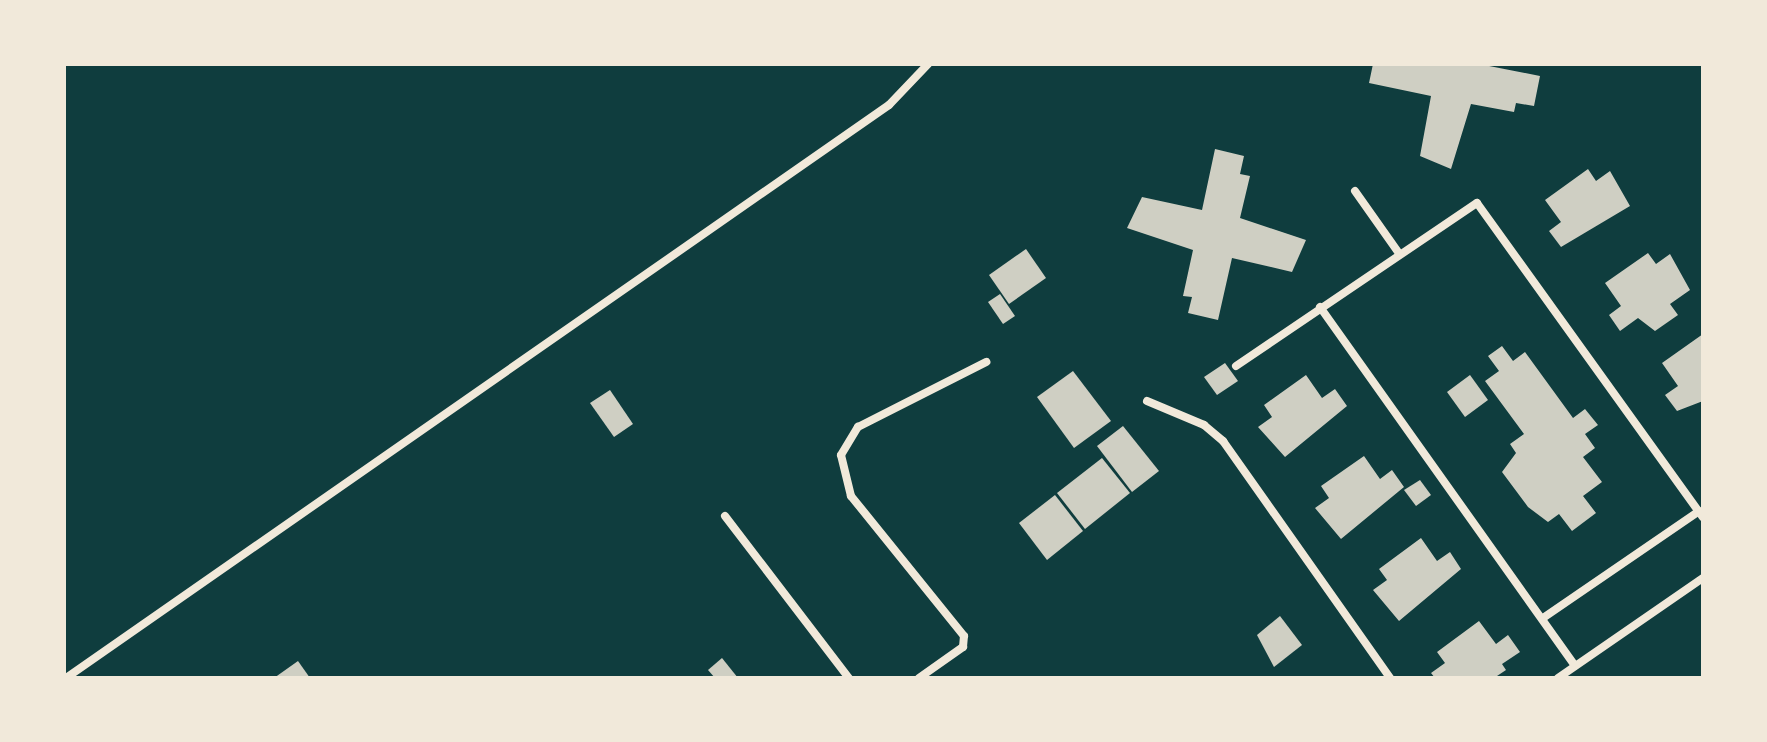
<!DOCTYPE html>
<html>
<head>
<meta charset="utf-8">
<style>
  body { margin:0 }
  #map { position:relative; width:1767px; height:742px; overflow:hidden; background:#0f3d3e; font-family:"Times New Roman",serif }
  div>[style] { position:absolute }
  .building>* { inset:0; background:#cfcfc3 }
  .minor>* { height:8px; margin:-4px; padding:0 4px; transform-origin:4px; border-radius:4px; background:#f1e9da }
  span { translate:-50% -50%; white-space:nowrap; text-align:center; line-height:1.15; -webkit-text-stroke:8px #f1e9da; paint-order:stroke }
  .frame { position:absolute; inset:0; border:66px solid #f1e9da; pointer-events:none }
</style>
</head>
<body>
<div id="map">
  <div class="building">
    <i style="clip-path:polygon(1373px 64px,1479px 64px,1540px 76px,1534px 106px,1516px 103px,1514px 112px,1471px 104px,1451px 169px,1420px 156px,1431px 96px,1369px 83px)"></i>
    <i style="clip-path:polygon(1215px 149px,1244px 156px,1240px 174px,1250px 176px,1240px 218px,1306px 240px,1292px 272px,1232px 258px,1218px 320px,1188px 313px,1192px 297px,1183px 296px,1193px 250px,1127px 228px,1142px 197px,1202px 210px)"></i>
    <i style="clip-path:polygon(1588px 169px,1596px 181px,1610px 171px,1630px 206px,1561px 247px,1549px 231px,1561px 222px,1545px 200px)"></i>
    <i style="clip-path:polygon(1026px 249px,1046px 278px,1009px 304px,989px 275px)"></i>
    <i style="clip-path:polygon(1648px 253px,1656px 264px,1670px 254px,1690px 290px,1670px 304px,1678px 315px,1655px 331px,1638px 318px,1620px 331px,1609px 315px,1621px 306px,1605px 283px)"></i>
    <i style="clip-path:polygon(1000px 294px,1015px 316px,1003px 324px,988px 302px)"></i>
    <i style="clip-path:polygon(1703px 334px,1703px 401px,1677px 411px,1665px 395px,1678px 386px,1662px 363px)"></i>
    <i style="clip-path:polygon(1502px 346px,1513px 361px,1525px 352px,1573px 418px,1585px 409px,1598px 425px,1585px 434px,1595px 448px,1583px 457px,1602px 482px,1583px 496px,1596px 513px,1572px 531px,1559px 514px,1548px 522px,1528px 507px,1502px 472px,1516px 453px,1510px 444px,1524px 434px,1485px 381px,1499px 371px,1488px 356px)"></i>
    <i style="clip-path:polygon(1225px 363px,1238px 381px,1217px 395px,1204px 377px)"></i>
    <i style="clip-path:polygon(1073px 371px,1111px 421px,1074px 448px,1037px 397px)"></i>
    <i style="clip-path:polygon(1306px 375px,1322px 398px,1335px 389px,1347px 406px,1285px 457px,1258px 427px,1272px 417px,1264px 405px)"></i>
    <i style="clip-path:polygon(1470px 375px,1488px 400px,1465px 417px,1447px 392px)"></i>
    <i style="clip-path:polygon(610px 390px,633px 424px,614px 437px,590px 403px)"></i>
    <i style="clip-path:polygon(1123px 426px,1159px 471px,1132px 492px,1097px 446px)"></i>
    <i style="clip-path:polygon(1364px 456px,1380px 479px,1392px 470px,1404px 487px,1341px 539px,1315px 508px,1329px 498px,1321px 486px)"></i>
    <i style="clip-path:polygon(1102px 458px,1130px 493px,1085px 529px,1057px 493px)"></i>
    <i style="clip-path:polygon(1420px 480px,1431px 495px,1416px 506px,1404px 490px)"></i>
    <i style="clip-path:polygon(1055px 495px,1083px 531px,1047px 560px,1019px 523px)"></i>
    <i style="clip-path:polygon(1421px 538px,1437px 561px,1450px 552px,1461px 569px,1399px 621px,1373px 590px,1387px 580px,1379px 569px)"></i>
    <i style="clip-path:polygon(1280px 616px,1302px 645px,1274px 667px,1257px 635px)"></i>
    <i style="clip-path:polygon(1479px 621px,1496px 644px,1508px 635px,1520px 652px,1502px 664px,1506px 670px,1494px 678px,1435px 678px,1431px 673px,1445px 663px,1437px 652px)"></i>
    <i style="clip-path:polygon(722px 658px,738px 678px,715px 678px,708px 670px)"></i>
    <i style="clip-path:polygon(298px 661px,310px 678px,274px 678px)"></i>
  </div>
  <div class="minor">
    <i style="left:1355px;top:191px;width:75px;rotate:54.8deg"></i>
    <i style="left:1320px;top:307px;width:440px;rotate:54.6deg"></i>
    <i style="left:1236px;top:366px;width:291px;rotate:-34.1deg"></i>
    <i style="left:1477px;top:203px;width:387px;rotate:54.3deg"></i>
    <i style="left:1147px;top:401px;width:62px;rotate:22.8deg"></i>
    <i style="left:1204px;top:425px;width:25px;rotate:40deg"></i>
    <i style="left:1223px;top:441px;width:290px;rotate:54.8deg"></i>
    <i style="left:725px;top:516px;width:204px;rotate:52.6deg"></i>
    <i style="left:1543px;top:618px;width:189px;rotate:-34.4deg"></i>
    <i style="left:66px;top:678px;width:1003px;rotate:-34.85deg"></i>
    <i style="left:889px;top:105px;width:57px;rotate:-46.4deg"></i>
    <i style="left:919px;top:678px;width:54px;rotate:-35.2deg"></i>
    <i style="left:963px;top:647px;width:11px;rotate:-85deg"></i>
    <i style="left:964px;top:636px;width:180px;rotate:-128.9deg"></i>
    <i style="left:851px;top:496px;width:42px;rotate:-103.7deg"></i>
    <i style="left:841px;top:455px;width:33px;rotate:-59deg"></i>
    <i style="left:858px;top:427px;width:144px;rotate:-26.9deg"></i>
    <i style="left:1558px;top:678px;width:176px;rotate:-34.6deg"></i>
  </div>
  <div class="frame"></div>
</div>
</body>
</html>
